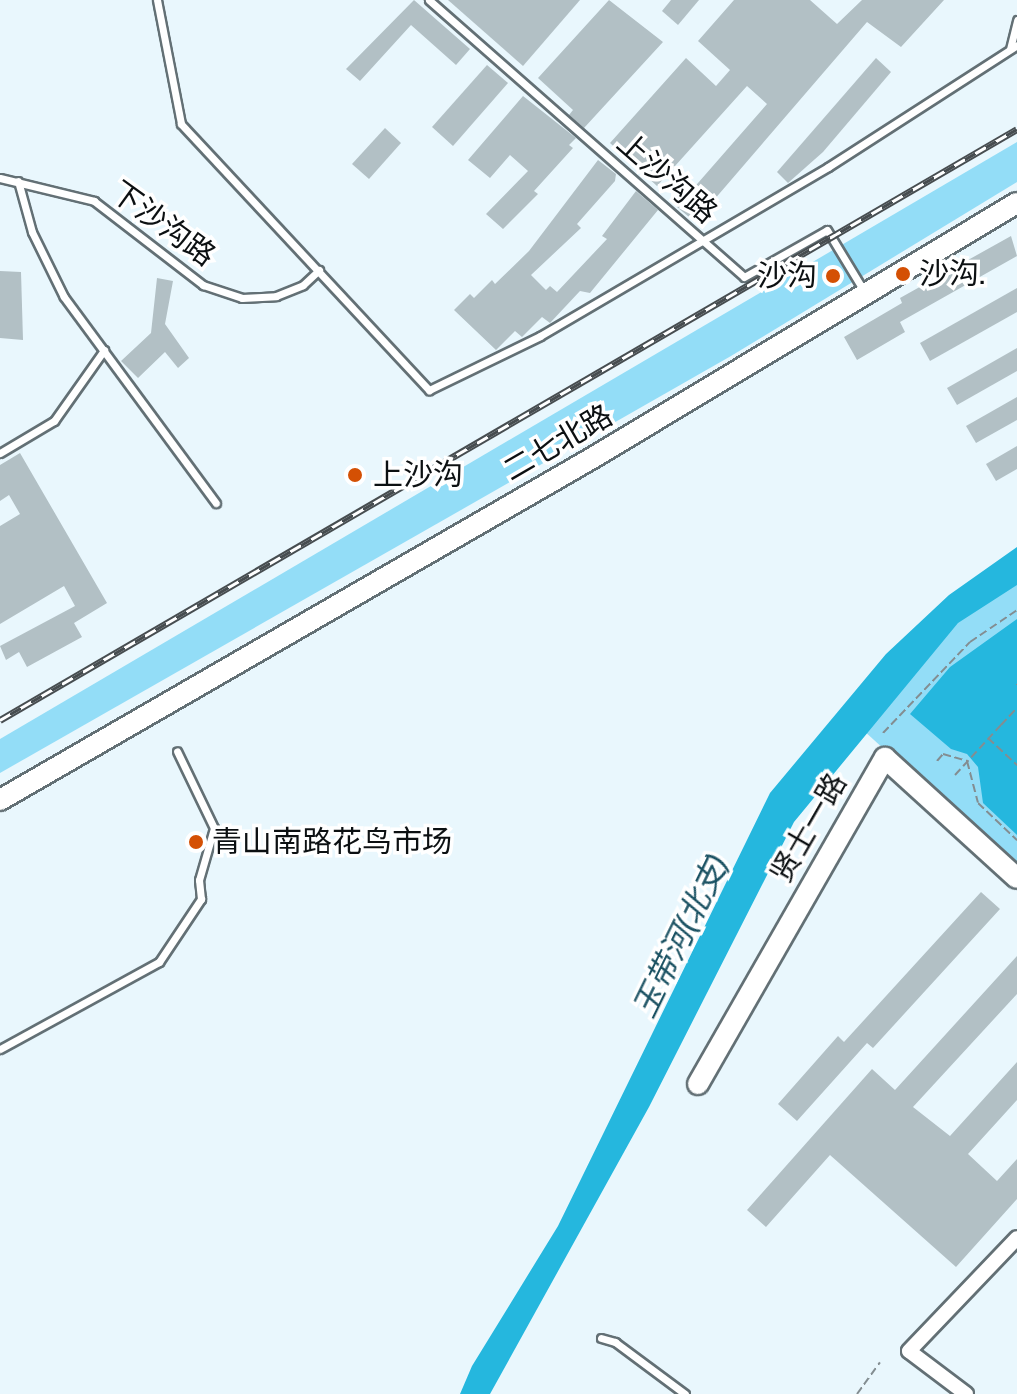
<!DOCTYPE html>
<html>
<head>
<meta charset="utf-8">
<style>
  body { margin:0 }
  #map { position:relative; width:1017px; height:1394px; overflow:hidden; background:#e9f7fd; font-family:Cabin,"Noto Sans SC",sans-serif }
  div>[style] { position:absolute }
  .green>* { inset:0; background:#93ddf7 }
  .water>* { inset:0; background:#25b7de }
  .building>* { inset:0; background:#b2c0c5 }
  .path>* { height:2px; margin-top:-1px; transform-origin:0; background:repeating-linear-gradient(90deg,#838d91 0 8px,transparent 0 12px) }
  .roads { filter:drop-shadow(2px 0 #637075) drop-shadow(-2px 0 #637075) drop-shadow(0 2px #637075) drop-shadow(0 -2px #637075) }
  .lane>* { height:7px; margin:-3.5px; padding:0 3.5px; transform-origin:3.5px; border-radius:3.5px; background:#fff }
  .street>* { height:14px; margin:-7px; padding:0 7px; transform-origin:7px; border-radius:7px; background:#fff }
  .secondary>* { height:20px; margin:-10px; padding:0 10px; transform-origin:10px; border-radius:10px; background:#fff }
  .rail>* { height:7px; margin-top:-3.5px; transform-origin:0; background:repeating-linear-gradient(90deg,#fff 0 12px,#474d50 0 24px); box-sizing:border-box; border-block:2px solid #474d50 }
  .path-bridge>* { height:2px; margin-top:-1px; transform-origin:0; background:repeating-linear-gradient(90deg,#838d91 0 8px,transparent 0 12px) }
  .dots>* { width:22px; height:22px; translate:-50% -50%; box-sizing:border-box; border:4px solid #fff; border-radius:50% }
  span { translate:-50% -50%; white-space:nowrap; text-align:center; line-height:1.15; -webkit-text-stroke:7px #fff; paint-order:stroke }
  .street-label { font-size:30px; color:#0c1012 }
  .poi-label { font-size:30px; color:#0c1012 }
  .left { translate:0 -50%; text-align:left }
  .right { translate:-100% -50%; text-align:right }
  .water-label { font-size:32px; color:#1b5263; font-style:italic }
</style>
</head>
<body>
<div id="map">
  <div class="green">
    <i style="clip-path:polygon(1017px 142px,1017px 182px,731px 356px,0 773px,0 739px)"></i>
    <i style="clip-path:polygon(1017px 578px,1017px 870px,863px 730px,956px 621px)"></i>
  </div>
  <div class="water">
    <i style="clip-path:polygon(1017px 547px,1017px 585px,958px 623px,794px 822px,649px 1107px,490px 1394px,460px 1394px,472px 1366px,558px 1226px,770px 793px,886px 654px,949px 595px)"></i>
    <i style="clip-path:polygon(1017px 619px,1017px 835px,983px 803px,978px 767px,967px 754px,951px 749px,910px 714px,950px 667px)"></i>
  </div>
  <div class="building">
    <i style="clip-path:polygon(414px 0,470px 49px,456px 65px,411px 25px,360px 81px,346px 69px)"></i>
    <i style="clip-path:polygon(448px 0,580px 0,523px 66px)"></i>
    <i style="clip-path:polygon(609px 0,663px 42px,584px 128px,569px 115px,573px 110px,538px 78px)"></i>
    <i style="clip-path:polygon(671px 0,699px 0,678px 25px,662px 11px)"></i>
    <i style="clip-path:polygon(734px 0,810px 0,837px 24px,862px 0,944px 0,901px 47px,867px 22px,695px 222px,677px 207px,767px 104px,747px 86px,657px 186px,610px 143px,686px 58px,716px 86px,730px 70px,698px 41px)"></i>
    <i style="clip-path:polygon(876px 58px,891px 72px,823px 152px,788px 183px,777px 172px)"></i>
    <i style="clip-path:polygon(487px 65px,508px 83px,453px 146px,432px 127px)"></i>
    <i style="clip-path:polygon(523px 96px,576px 138px,569px 145px,573px 148px,534px 191px,538px 194px,503px 229px,486px 214px,528px 171px,510px 155px,490px 178px,468px 160px)"></i>
    <i style="clip-path:polygon(385px 128px,401px 143px,369px 179px,352px 164px)"></i>
    <i style="clip-path:polygon(598px 160px,616px 174px,615px 181px,577px 224px,581px 228px,531px 275px,546px 290px,550px 286px,557px 292px,607px 239px,602px 236px,636px 191px,658px 210px,590px 293px,580px 291px,550px 323px,542px 317px,522px 337px,515px 331px,496px 350px,454px 310px,470px 294px,474px 298px,492px 280px,495px 284px,529px 251px)"></i>
    <i style="clip-path:polygon(1011px 236px,1017px 256px,900px 322px,905px 332px,857px 360px,844px 337px,902px 303px,900px 298px)"></i>
    <i style="clip-path:polygon(0 271px,21px 272px,23px 340px,0 338px)"></i>
    <i style="clip-path:polygon(157px 278px,173px 281px,165px 324px,189px 358px,178px 368px,165px 352px,138px 378px,121px 361px,151px 333px)"></i>
    <i style="clip-path:polygon(1017px 288px,1017px 312px,930px 361px,920px 343px)"></i>
    <i style="clip-path:polygon(1017px 348px,1017px 371px,957px 405px,947px 388px)"></i>
    <i style="clip-path:polygon(1017px 397px,1017px 420px,976px 443px,966px 426px)"></i>
    <i style="clip-path:polygon(1017px 446px,1017px 469px,996px 481px,986px 464px)"></i>
    <i style="clip-path:polygon(20px 453px,107px 603px,74px 623px,82px 637px,27px 667px,19px 652px,6px 660px,0 646px,75px 606px,64px 586px,0 624px,0 526px,20px 514px,9px 495px,0 501px,0 465px)"></i>
    <i style="clip-path:polygon(981px 892px,1000px 909px,873px 1048px,867px 1043px,797px 1121px,778px 1104px,838px 1036px,844px 1042px)"></i>
    <i style="clip-path:polygon(1017px 956px,1017px 994px,913px 1107px,950px 1136px,1017px 1062px,1017px 1100px,968px 1154px,997px 1181px,1017px 1159px,1017px 1199px,956px 1267px,830px 1155px,766px 1227px,747px 1210px,872px 1069px,895px 1090px)"></i>
  </div>
  <div class="path">
    <i style="left:1017px;top:684px;width:1px;rotate:90deg"></i>
    <i style="left:1001px;top:725px;width:23px;rotate:-47deg"></i>
    <i style="left:883px;top:733px;width:126px;rotate:-46.3deg"></i>
    <i style="left:970px;top:642px;width:57px;rotate:-34.2deg"></i>
    <i style="left:988px;top:738px;width:40px;rotate:43deg"></i>
    <i style="left:937px;top:761px;width:9px;rotate:-49deg"></i>
    <i style="left:943px;top:754px;width:25px;rotate:16deg"></i>
    <i style="left:967px;top:761px;width:43px;rotate:75.3deg"></i>
    <i style="left:978px;top:803px;width:54px;rotate:43.5deg"></i>
    <i style="left:857px;top:1394px;width:39px;rotate:-54deg"></i>
  </div>
  <div class="roads">
    <div class="lane">
      <i style="left:157px;top:0;width:126px;rotate:79deg"></i>
      <i style="left:181px;top:124px;width:364px;rotate:47deg"></i>
      <i style="left:429px;top:390px;width:123px;rotate:-25.9deg"></i>
      <i style="left:540px;top:336px;width:334px;rotate:-30.4deg"></i>
      <i style="left:828px;top:167px;width:225px;rotate:-32.8deg"></i>
      <i style="left:429px;top:0;width:419px;rotate:41.3deg"></i>
      <i style="left:744px;top:277px;width:95px;rotate:-29.5deg"></i>
      <i style="left:827px;top:230px;width:71px;rotate:58.8deg"></i>
      <i style="left:1010px;top:49px;width:30px;rotate:-76deg"></i>
      <i style="left:0;top:178px;width:97px;rotate:13.7deg"></i>
      <i style="left:94px;top:201px;width:138px;rotate:37.6deg"></i>
      <i style="left:203px;top:285px;width:41px;rotate:18.4deg"></i>
      <i style="left:242px;top:298px;width:34px;rotate:-3deg"></i>
      <i style="left:276px;top:296px;width:29px;rotate:-22deg"></i>
      <i style="left:303px;top:285px;width:22px;rotate:-43deg"></i>
      <i style="left:18px;top:181px;width:53px;rotate:74.6deg"></i>
      <i style="left:32px;top:232px;width:72px;rotate:63.8deg"></i>
      <i style="left:64px;top:297px;width:256px;rotate:53.6deg"></i>
      <i style="left:0;top:453px;width:63px;rotate:-30.7deg"></i>
      <i style="left:54px;top:421px;width:87px;rotate:-54.8deg"></i>
      <i style="left:0;top:1049px;width:181px;rotate:-28.7deg"></i>
      <i style="left:159px;top:962px;width:76px;rotate:-56.3deg"></i>
      <i style="left:201px;top:899px;width:19px;rotate:-96deg"></i>
      <i style="left:199px;top:880px;width:54px;rotate:-73.9deg"></i>
      <i style="left:214px;top:828px;width:85px;rotate:-115.7deg"></i>
      <i style="left:601px;top:1338px;width:15px;rotate:16deg"></i>
      <i style="left:615px;top:1342px;width:87px;rotate:36.6deg"></i>
    </div>
    <div class="street">
      <i style="left:966px;top:1394px;width:71px;rotate:-143deg"></i>
      <i style="left:909px;top:1351px;width:156px;rotate:-46.3deg"></i>
    </div>
    <div class="secondary">
      <i style="left:0;top:800px;width:686px;rotate:-30deg"></i>
      <i style="left:594px;top:457px;width:493px;rotate:-31deg"></i>
      <i style="left:698px;top:1084px;width:376px;rotate:-60.2deg"></i>
      <i style="left:885px;top:758px;width:178px;rotate:42.3deg"></i>
    </div>
  </div>
  <div class="rail">
    <i style="left:0;top:720px;width:1176px;rotate:-30.16deg"></i>
  </div>
  <div class="path-bridge">
    <i style="left:955px;top:775px;width:68px;rotate:-47.4deg"></i>
  </div>
  <div class="dots">
    <i style="left:903px;top:274px;background:#d45004"></i>
    <i style="left:833px;top:276px;background:#d45004"></i>
    <i style="left:355px;top:475px;background:#d45004"></i>
    <i style="left:196px;top:842px;background:#d45004"></i>
  </div>
  <div class="street-label">
    <span style="left:667px;top:178px;rotate:41deg">上沙沟路</span>
    <span style="left:163px;top:224px;rotate:36deg">下沙沟路</span>
    <span style="left:558px;top:443px;rotate:-30deg">二七北路</span>
    <span style="left:809px;top:828px;rotate:-60deg">贤士一路</span>
  </div>
  <div class="poi-label">
    <span class="left" style="left:919px;top:274px">沙沟.</span>
    <span class="right" style="left:817px;top:276px">沙沟</span>
    <span class="left" style="left:373px;top:475px">上沙沟</span>
    <span class="left" style="left:212px;top:842px">青山南路花鸟市场</span>
  </div>
  <div class="water-label">
    <span style="left:681px;top:936px;rotate:-64deg">玉带河(北支)</span>
  </div>
</div>
</body>
</html>
